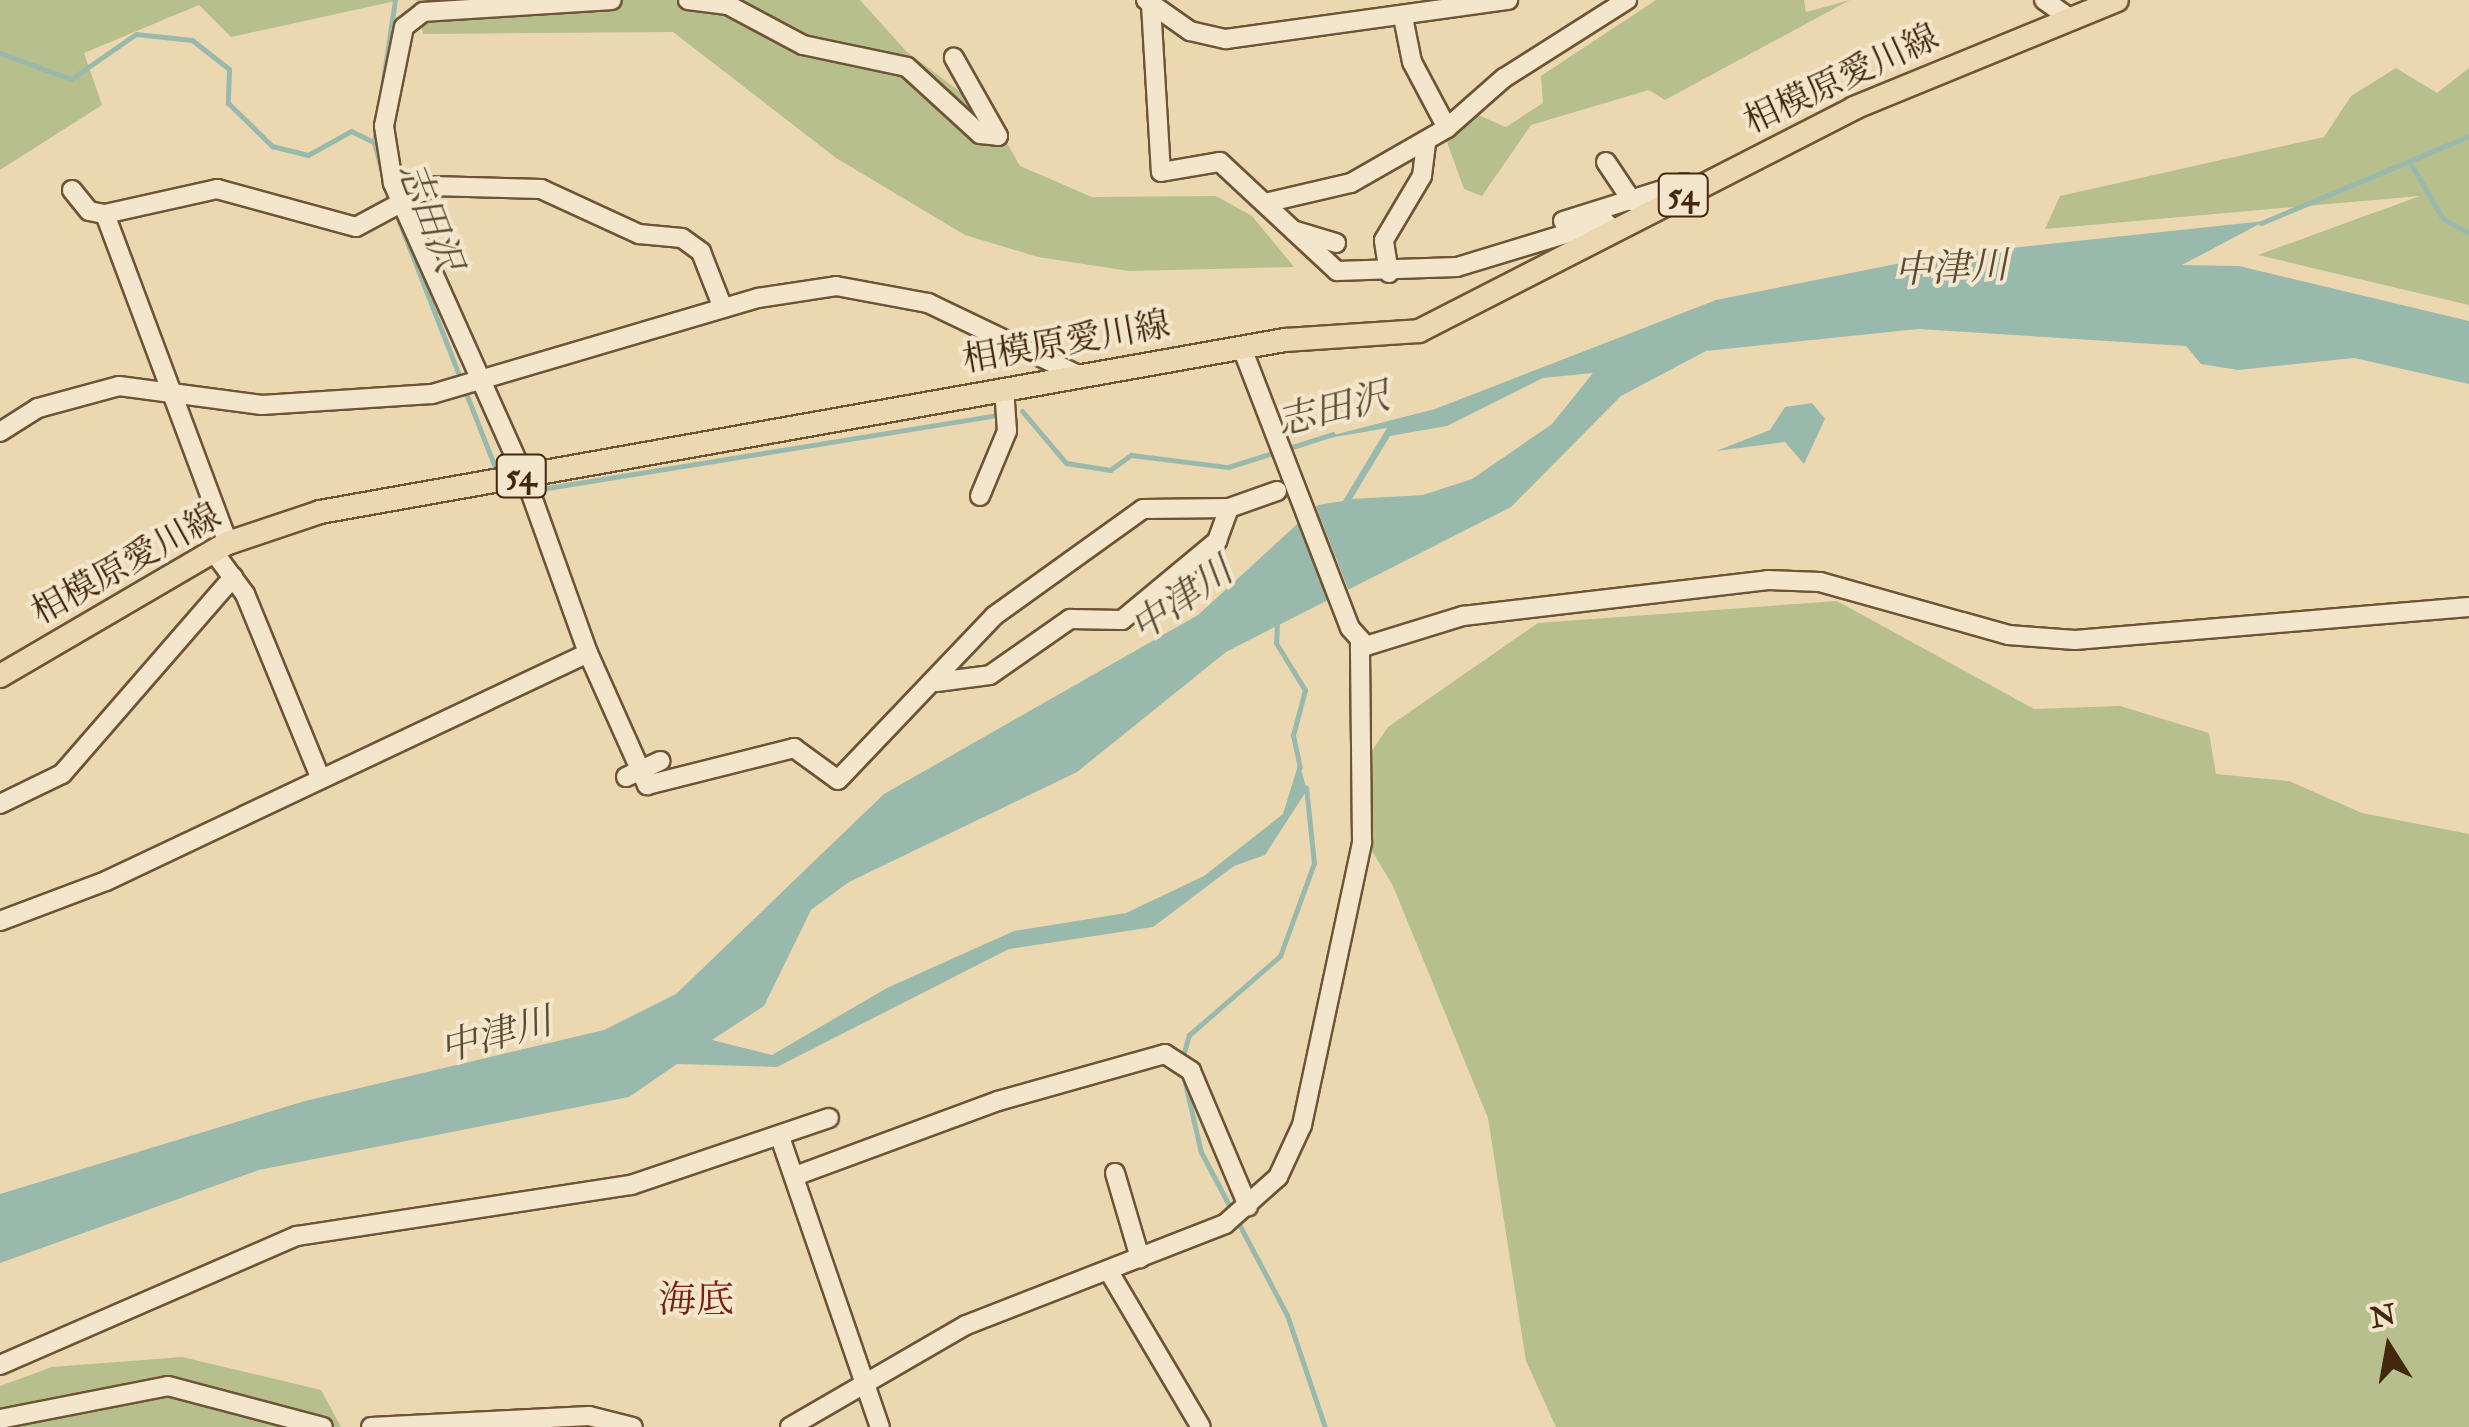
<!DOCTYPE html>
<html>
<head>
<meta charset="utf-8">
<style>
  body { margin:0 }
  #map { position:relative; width:2469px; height:1427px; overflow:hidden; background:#ecd8b0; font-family:"IM FELL Double Pica","Noto Serif JP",serif }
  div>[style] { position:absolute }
  .green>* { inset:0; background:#b7bf8c }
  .water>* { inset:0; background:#99b9ad }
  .pier>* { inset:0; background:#ecd8b0 }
  .stream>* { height:5px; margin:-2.5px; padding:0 2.5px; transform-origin:2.5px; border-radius:2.5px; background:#99b9ad }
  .roads { filter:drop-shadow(2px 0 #6e5435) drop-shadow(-2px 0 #6e5435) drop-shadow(0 2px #6e5435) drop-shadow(0 -2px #6e5435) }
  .minor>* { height:18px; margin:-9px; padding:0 9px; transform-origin:9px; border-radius:9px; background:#f3e6cc }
  .major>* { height:22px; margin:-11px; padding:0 11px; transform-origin:11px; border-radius:11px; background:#ecd8b0 }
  span { translate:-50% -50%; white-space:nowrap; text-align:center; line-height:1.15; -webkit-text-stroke:8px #f3e6cc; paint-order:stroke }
  .shield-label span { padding:2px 8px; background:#f3e6cc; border:2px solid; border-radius:8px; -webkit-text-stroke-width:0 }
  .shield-label { font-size:32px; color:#44280c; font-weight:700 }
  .street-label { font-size:35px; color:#44280c }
  .water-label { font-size:38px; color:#594c34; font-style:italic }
  .neighbourhood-label { font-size:38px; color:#7a1f14 }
  .north { position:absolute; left:2339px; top:1297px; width:100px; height:100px; -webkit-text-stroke:8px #f3e6cc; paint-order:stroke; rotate:349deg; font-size:28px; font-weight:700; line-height:40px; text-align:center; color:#44280c }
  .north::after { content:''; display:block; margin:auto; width:35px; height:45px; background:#44280c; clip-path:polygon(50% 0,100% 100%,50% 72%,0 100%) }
</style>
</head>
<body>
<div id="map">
  <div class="green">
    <i style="clip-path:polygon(0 0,400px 0,231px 37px,199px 5px,84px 53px,102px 105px,0 170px)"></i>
    <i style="clip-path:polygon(417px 0,860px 0,906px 51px,991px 115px,1020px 166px,1092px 197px,1216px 196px,1252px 216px,1294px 267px,1129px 271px,1038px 257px,965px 235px,836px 158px,673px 32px,423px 34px)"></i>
    <i style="clip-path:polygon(1656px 0,1804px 0,1806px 12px,1850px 0,1665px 100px,1649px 90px,1531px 125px,1482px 196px,1464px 189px,1447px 142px,1478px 115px,1506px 127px,1543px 103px,1541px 76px)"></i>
    <i style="clip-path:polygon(2396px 68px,2437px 93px,2469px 68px,2469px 305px,2258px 255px,2420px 196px,2045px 229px,2060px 196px,2324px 137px,2351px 96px)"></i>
    <i style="clip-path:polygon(1837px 601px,2034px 709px,2120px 706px,2209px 733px,2216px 774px,2289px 781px,2362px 813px,2469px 834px,2469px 1427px,1556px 1427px,1526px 1361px,1488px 1118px,1393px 886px,1363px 836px,1369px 755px,1388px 727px,1538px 623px)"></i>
    <i style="clip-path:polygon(182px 1357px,321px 1390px,341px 1427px,0 1427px,0 1386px,52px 1367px)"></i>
  </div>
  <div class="water">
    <i style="clip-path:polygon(evenodd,2265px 221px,2182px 265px,2239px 266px,2469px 321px,2469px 384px,2354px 358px,2238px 370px,2201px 364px,2186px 346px,1918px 329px,1706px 351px,1621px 396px,1511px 507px,1226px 652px,1077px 772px,849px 882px,811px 910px,764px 1006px,712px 1040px,772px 1055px,887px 988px,1014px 931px,1126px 913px,1204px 876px,1283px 814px,1299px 762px,1307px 790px,1265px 855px,1234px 866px,1153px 927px,1009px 949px,777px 1067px,677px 1064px,629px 1097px,259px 1170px,0 1263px,0 1194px,305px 1101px,604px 1030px,676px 994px,884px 794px,1198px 615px,1318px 505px,1343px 501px,1387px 428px,1306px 442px,1435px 409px,1716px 300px,1936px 256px,2265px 221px,1593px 373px,1552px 424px,1472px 479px,1423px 495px,1352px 499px,1390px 436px,1447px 426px,1543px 378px,1593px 373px)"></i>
    <i style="clip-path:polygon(1812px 403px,1825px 419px,1804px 464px,1785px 442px,1716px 451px,1770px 430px,1785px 407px)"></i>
  </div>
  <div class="pier">
    <i style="clip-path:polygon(1314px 502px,1349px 591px,1329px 603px,1295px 517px)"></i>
  </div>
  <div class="stream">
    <i style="left:0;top:53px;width:76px;rotate:20.1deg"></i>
    <i style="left:71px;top:79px;width:79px;rotate:-34.7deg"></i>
    <i style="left:136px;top:34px;width:56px;rotate:6.1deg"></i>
    <i style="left:192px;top:40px;width:47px;rotate:38.1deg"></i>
    <i style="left:229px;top:69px;width:34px;rotate:92deg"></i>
    <i style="left:228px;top:103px;width:62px;rotate:44.3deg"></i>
    <i style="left:272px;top:146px;width:37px;rotate:14deg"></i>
    <i style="left:308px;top:155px;width:49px;rotate:-29.2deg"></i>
    <i style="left:351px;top:131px;width:25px;rotate:26deg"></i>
    <i style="left:2409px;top:161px;width:67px;rotate:59.6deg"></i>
    <i style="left:2443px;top:219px;width:30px;rotate:28deg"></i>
    <i style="left:390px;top:202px;width:62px;rotate:-104.9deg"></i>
    <i style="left:374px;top:142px;width:144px;rotate:-81.6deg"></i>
    <i style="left:395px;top:211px;width:275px;rotate:68.7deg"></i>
    <i style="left:2261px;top:223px;width:225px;rotate:-22.7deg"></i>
    <i style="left:1022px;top:411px;width:68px;rotate:49.8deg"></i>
    <i style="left:1066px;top:463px;width:45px;rotate:9deg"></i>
    <i style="left:1110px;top:470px;width:26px;rotate:-36deg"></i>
    <i style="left:1131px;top:455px;width:98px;rotate:7.1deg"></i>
    <i style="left:1228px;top:467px;width:50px;rotate:-17.4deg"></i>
    <i style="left:1286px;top:449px;width:49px;rotate:-17.7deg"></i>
    <i style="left:541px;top:489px;width:462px;rotate:-9.2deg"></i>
    <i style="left:1277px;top:620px;width:23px;rotate:92deg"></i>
    <i style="left:1276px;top:643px;width:55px;rotate:58.3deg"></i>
    <i style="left:1305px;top:690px;width:47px;rotate:104.9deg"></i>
    <i style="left:1293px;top:735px;width:33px;rotate:78deg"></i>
    <i style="left:1182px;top:1059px;width:25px;rotate:-74deg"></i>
    <i style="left:1189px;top:1035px;width:121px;rotate:-41deg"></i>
    <i style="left:1280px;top:956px;width:99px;rotate:-69.9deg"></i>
    <i style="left:1314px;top:863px;width:76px;rotate:-96deg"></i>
    <i style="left:1182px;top:1070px;width:84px;rotate:77deg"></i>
    <i style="left:1201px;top:1152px;width:184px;rotate:62.2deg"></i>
    <i style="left:1287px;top:1315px;width:118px;rotate:71.3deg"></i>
  </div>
  <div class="roads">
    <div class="minor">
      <i style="left:688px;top:0;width:40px;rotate:7.1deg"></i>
      <i style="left:728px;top:5px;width:85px;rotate:28.1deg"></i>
      <i style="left:803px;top:45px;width:106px;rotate:11.9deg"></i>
      <i style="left:907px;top:67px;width:99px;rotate:42.5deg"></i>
      <i style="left:980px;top:134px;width:18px;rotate:6deg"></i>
      <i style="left:998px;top:136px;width:90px;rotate:-119.4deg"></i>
      <i style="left:1146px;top:0;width:54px;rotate:35.2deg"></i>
      <i style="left:1190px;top:31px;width:37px;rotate:13deg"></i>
      <i style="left:1226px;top:39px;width:285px;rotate:-7.9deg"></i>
      <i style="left:2044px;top:0;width:29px;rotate:35deg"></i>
      <i style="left:1151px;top:5px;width:167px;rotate:86.6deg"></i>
      <i style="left:1161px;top:172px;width:60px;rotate:-9.6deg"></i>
      <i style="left:1220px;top:162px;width:160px;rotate:43deg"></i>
      <i style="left:1337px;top:271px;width:120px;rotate:-1.9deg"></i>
      <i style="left:1457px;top:267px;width:155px;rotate:-16.9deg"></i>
      <i style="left:1605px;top:222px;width:13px;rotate:42deg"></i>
      <i style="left:1447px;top:128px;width:76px;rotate:-41.3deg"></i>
      <i style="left:1504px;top:78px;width:146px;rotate:-32.4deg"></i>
      <i style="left:1606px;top:162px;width:47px;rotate:56.3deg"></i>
      <i style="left:72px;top:190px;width:27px;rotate:51deg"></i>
      <i style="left:89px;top:211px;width:16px;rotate:11deg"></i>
      <i style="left:1265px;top:203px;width:88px;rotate:-13.1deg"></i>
      <i style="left:1351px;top:183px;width:111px;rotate:-29.8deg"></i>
      <i style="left:1447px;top:128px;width:75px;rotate:-117.9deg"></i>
      <i style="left:1412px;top:62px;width:46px;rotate:-101.3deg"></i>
      <i style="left:1563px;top:221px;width:127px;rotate:-17.4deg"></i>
      <i style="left:1684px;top:183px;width:11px;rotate:49deg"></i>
      <i style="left:1293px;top:230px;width:45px;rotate:16.8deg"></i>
      <i style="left:1389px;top:273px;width:33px;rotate:-99deg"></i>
      <i style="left:1384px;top:240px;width:74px;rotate:-59.3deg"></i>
      <i style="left:1422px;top:176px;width:31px;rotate:-83deg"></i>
      <i style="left:1242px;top:348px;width:300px;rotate:68.9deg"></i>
      <i style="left:1350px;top:628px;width:24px;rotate:48deg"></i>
      <i style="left:1366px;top:646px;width:102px;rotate:-17.2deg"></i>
      <i style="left:1463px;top:616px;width:307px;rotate:-6.7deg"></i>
      <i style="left:1768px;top:580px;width:52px;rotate:2.2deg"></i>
      <i style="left:1820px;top:582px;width:195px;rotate:15.7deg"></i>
      <i style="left:2008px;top:635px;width:67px;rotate:4.3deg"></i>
      <i style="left:2075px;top:640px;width:395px;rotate:-4.8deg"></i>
      <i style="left:0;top:432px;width:45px;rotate:-32.3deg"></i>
      <i style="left:38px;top:408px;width:84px;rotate:-15.2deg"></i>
      <i style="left:119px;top:386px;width:144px;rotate:7.6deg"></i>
      <i style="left:262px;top:405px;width:170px;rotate:-3.7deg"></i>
      <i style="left:432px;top:394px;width:340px;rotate:-16.4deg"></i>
      <i style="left:758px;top:298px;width:79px;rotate:-8.7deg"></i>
      <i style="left:836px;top:286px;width:94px;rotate:10.5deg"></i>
      <i style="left:928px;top:303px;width:166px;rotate:25.6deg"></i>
      <i style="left:980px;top:496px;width:70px;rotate:-67.4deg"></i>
      <i style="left:1007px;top:431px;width:43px;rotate:-94deg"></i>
      <i style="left:228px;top:543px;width:351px;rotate:-110.5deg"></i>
      <i style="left:105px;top:214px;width:115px;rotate:-12.6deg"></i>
      <i style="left:217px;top:189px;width:144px;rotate:15.3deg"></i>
      <i style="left:356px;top:227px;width:86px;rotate:-28.3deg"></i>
      <i style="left:432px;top:186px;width:109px;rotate:1.6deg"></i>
      <i style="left:541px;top:189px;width:108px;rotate:24.7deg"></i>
      <i style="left:639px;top:234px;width:43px;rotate:5.3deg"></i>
      <i style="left:682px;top:238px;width:24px;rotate:36deg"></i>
      <i style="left:701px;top:252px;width:60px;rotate:68.6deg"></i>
      <i style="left:213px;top:551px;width:54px;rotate:53.3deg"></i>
      <i style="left:245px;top:594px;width:200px;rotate:67.7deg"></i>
      <i style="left:588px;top:653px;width:145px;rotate:65.9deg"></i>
      <i style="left:647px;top:785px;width:152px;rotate:-14.1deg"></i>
      <i style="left:794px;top:748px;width:54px;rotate:36deg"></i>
      <i style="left:838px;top:780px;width:226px;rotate:-46.4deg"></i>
      <i style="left:994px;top:616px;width:183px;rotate:-35.7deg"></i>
      <i style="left:1143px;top:509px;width:86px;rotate:-0.7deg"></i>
      <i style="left:1229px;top:508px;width:51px;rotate:-19.5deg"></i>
      <i style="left:937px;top:682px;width:53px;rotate:-7.5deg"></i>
      <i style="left:990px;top:675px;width:98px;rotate:-35deg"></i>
      <i style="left:1070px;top:619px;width:52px;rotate:1.1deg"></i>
      <i style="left:1122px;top:620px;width:124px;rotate:-39.7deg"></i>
      <i style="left:1217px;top:541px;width:35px;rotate:-70deg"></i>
      <i style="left:626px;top:777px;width:38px;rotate:-25deg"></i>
      <i style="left:0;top:804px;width:69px;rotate:-25.8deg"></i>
      <i style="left:62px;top:774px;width:261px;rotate:-49deg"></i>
      <i style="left:0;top:921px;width:113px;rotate:-20.7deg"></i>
      <i style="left:106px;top:881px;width:533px;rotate:-25.32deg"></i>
      <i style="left:588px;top:653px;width:181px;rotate:-109.7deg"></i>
      <i style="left:527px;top:483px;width:329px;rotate:-114.1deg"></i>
      <i style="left:393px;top:183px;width:58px;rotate:-99deg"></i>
      <i style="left:384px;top:126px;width:101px;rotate:-78.6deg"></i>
      <i style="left:404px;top:27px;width:24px;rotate:-38deg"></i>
      <i style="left:423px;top:12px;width:189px;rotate:-3.6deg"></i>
      <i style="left:781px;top:1140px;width:304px;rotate:71deg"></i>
      <i style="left:1115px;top:1173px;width:89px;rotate:73.6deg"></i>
      <i style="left:795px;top:1176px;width:216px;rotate:-20.3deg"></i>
      <i style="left:998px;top:1101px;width:173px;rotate:-15.7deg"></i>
      <i style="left:1165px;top:1054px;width:31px;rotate:33deg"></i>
      <i style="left:1191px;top:1071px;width:147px;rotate:67.1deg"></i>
      <i style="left:1108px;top:1270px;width:182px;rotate:59.4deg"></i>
      <i style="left:0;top:1365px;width:324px;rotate:-23.5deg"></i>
      <i style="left:297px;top:1236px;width:338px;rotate:-8.7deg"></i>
      <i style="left:631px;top:1185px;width:209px;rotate:-18.7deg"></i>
      <i style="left:0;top:1419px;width:171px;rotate:-11.1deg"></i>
      <i style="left:168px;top:1386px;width:160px;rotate:14.8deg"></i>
      <i style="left:371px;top:1427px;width:218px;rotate:-2.9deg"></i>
      <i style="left:589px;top:1416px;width:45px;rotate:14deg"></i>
      <i style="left:790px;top:1427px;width:203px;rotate:-30.1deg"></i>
      <i style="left:966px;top:1325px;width:278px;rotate:-21.3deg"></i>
      <i style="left:1225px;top:1224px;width:71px;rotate:-41.6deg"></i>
      <i style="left:1278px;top:1177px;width:57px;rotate:-65.2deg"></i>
      <i style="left:1302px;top:1125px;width:289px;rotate:-78deg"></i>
      <i style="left:1362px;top:842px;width:200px;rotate:-90.6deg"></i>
    </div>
    <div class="major">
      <i style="left:0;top:676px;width:264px;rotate:-30.3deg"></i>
      <i style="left:228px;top:543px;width:97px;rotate:-18.6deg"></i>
      <i style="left:320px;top:512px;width:980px;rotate:-10.11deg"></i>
      <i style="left:1285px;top:340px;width:134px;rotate:-3.8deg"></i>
      <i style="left:1419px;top:331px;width:489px;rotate:-27.1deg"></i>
      <i style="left:1854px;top:108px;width:284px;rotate:-22.3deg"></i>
    </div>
  </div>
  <div class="shield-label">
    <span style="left:1683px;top:195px">54</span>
    <span style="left:521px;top:476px">54</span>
  </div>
  <div class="street-label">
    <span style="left:1841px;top:79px;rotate:-25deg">相模原愛川線</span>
    <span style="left:1066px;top:342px;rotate:-10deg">相模原愛川線</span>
    <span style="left:126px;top:564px;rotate:-29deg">相模原愛川線</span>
  </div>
  <div class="water-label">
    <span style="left:429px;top:217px;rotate:69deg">志田沢</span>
    <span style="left:1951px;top:269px;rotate:-3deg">中津川</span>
    <span style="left:1333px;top:410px;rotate:-14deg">志田沢</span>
    <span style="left:1182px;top:600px;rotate:-35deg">中津川</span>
    <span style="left:496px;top:1036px;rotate:-15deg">中津川</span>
  </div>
  <div class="neighbourhood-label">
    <span style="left:696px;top:1301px">海底</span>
  </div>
  <div class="north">N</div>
</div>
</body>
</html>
